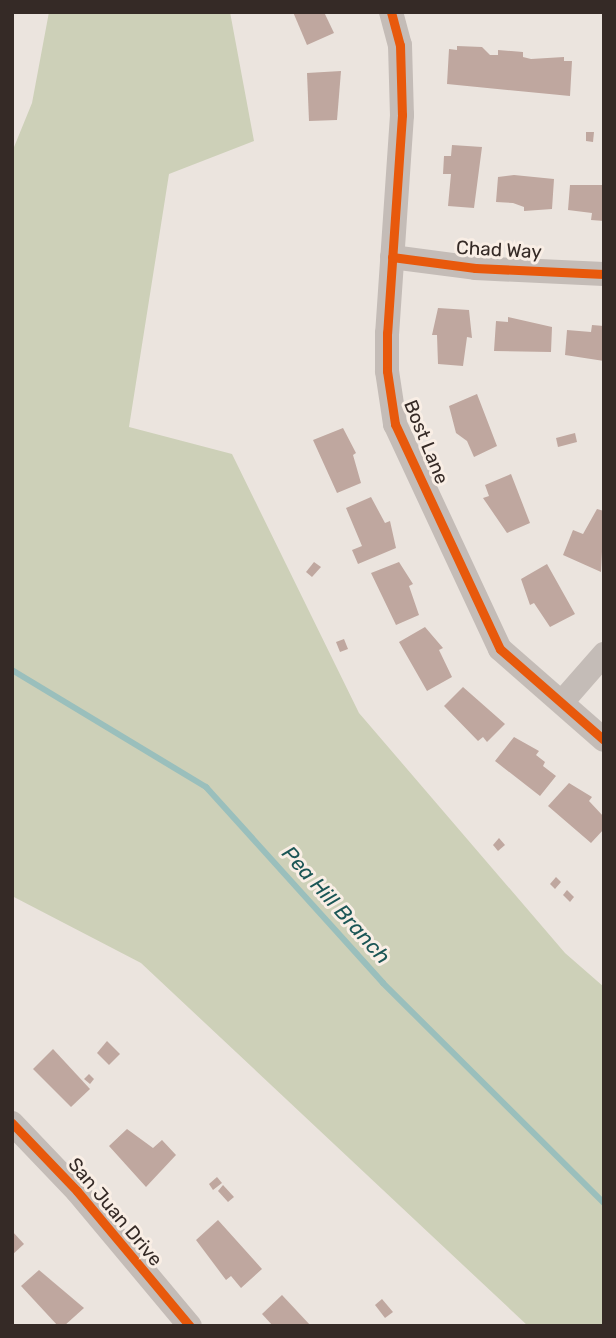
<!DOCTYPE html>
<html>
<head>
<meta charset="utf-8">
<style>
  body { margin:0 }
  #map { position:relative; width:616px; height:1338px; overflow:hidden; background:#ebe4de; font-family:Rubik,sans-serif }
  div>[style] { position:absolute }
  .green>* { inset:0; background:#cdd0b8 }
  .stream>* { height:6px; margin:-3px; padding:0 3px; transform-origin:3px; border-radius:3px; background:#9abfbc }
  .building>* { inset:0; background:#bfa79f }
  .minor>* { height:24px; margin:-12px; padding:0 12px; transform-origin:12px; border-radius:12px; background:#c4bcb7 }
  .cycleway>* { height:9px; margin:-4.5px; padding:0 4.5px; transform-origin:4.5px; border-radius:4.5px; background:#e8590c }
  span { translate:-50% -50%; white-space:nowrap; text-align:center; line-height:1.15; -webkit-text-stroke:6px #f9eee5; paint-order:stroke }
  .street-label { font-size:19px; color:#352a26 }
  .water-label { font-size:21px; color:#1b5656; font-style:italic }
  .frame { position:absolute; inset:0; border:14px solid #352a26; pointer-events:none }
</style>
</head>
<body>
<div id="map">
  <div class="green">
    <i style="clip-path:polygon(49px 12px,230px 12px,254px 141px,169px 174px,129px 427px,232px 454px,359px 713px,565px 953px,604px 987px,604px 1326px,528px 1326px,141px 963px,12px 896px,12px 152px,32px 103px)"></i>
  </div>
  <div class="stream">
    <i style="left:12px;top:670px;width:227px;rotate:31.1deg"></i>
    <i style="left:206px;top:787px;width:264px;rotate:47.9deg"></i>
    <i style="left:383px;top:983px;width:312px;rotate:44.9deg"></i>
  </div>
  <div class="building">
    <i style="clip-path:polygon(293px 12px,324px 12px,334px 33px,307px 45px)"></i>
    <i style="clip-path:polygon(457px 46px,482px 47px,490px 55px,498px 55px,498px 50px,523px 52px,523px 57px,531px 59px,564px 57px,564px 61px,572px 61px,570px 96px,447px 84px,449px 49px,457px 50px)"></i>
    <i style="clip-path:polygon(341px 71px,337px 120px,309px 121px,307px 73px)"></i>
    <i style="clip-path:polygon(586px 132px,594px 132px,593px 142px,586px 141px)"></i>
    <i style="clip-path:polygon(452px 145px,482px 147px,474px 208px,448px 206px,451px 174px,443px 174px,444px 156px,451px 156px)"></i>
    <i style="clip-path:polygon(514px 175px,554px 179px,552px 209px,524px 211px,524px 207px,513px 203px,496px 202px,498px 177px)"></i>
    <i style="clip-path:polygon(570px 185px,604px 185px,604px 221px,591px 220px,592px 213px,568px 210px)"></i>
    <i style="clip-path:polygon(438px 308px,469px 310px,472px 338px,467px 337px,463px 366px,438px 364px,437px 335px,432px 335px)"></i>
    <i style="clip-path:polygon(508px 317px,552px 327px,551px 352px,494px 351px,496px 321px,508px 322px)"></i>
    <i style="clip-path:polygon(592px 325px,604px 326px,604px 361px,565px 355px,567px 330px,591px 332px)"></i>
    <i style="clip-path:polygon(477px 394px,497px 446px,474px 457px,467px 441px,456px 433px,449px 406px)"></i>
    <i style="clip-path:polygon(343px 428px,356px 453px,353px 455px,361px 483px,337px 493px,313px 440px)"></i>
    <i style="clip-path:polygon(575px 433px,577px 442px,558px 447px,556px 438px)"></i>
    <i style="clip-path:polygon(511px 474px,530px 523px,507px 533px,483px 498px,489px 496px,485px 485px)"></i>
    <i style="clip-path:polygon(371px 497px,385px 523px,390px 521px,396px 548px,358px 564px,352px 550px,362px 546px,346px 508px)"></i>
    <i style="clip-path:polygon(597px 509px,604px 511px,601px 572px,563px 555px,573px 530px,583px 534px)"></i>
    <i style="clip-path:polygon(314px 562px,321px 567px,312px 577px,306px 572px)"></i>
    <i style="clip-path:polygon(399px 562px,413px 584px,409px 586px,419px 615px,396px 625px,371px 573px)"></i>
    <i style="clip-path:polygon(547px 564px,575px 614px,550px 627px,534px 603px,530px 605px,521px 579px)"></i>
    <i style="clip-path:polygon(425px 627px,443px 648px,439px 650px,452px 677px,427px 691px,399px 642px)"></i>
    <i style="clip-path:polygon(344px 639px,348px 649px,340px 652px,336px 642px)"></i>
    <i style="clip-path:polygon(463px 687px,505px 724px,487px 742px,483px 737px,478px 741px,444px 706px)"></i>
    <i style="clip-path:polygon(514px 737px,539px 751px,536px 755px,545px 762px,543px 766px,556px 776px,540px 796px,495px 761px)"></i>
    <i style="clip-path:polygon(569px 783px,592px 797px,589px 801px,604px 817px,604px 829px,591px 843px,548px 806px)"></i>
    <i style="clip-path:polygon(499px 838px,505px 845px,498px 851px,493px 845px)"></i>
    <i style="clip-path:polygon(556px 877px,561px 882px,555px 889px,550px 884px)"></i>
    <i style="clip-path:polygon(567px 890px,574px 897px,570px 902px,563px 895px)"></i>
    <i style="clip-path:polygon(107px 1041px,120px 1054px,109px 1065px,97px 1053px)"></i>
    <i style="clip-path:polygon(53px 1049px,90px 1089px,71px 1107px,33px 1069px)"></i>
    <i style="clip-path:polygon(89px 1074px,94px 1079px,90px 1084px,84px 1079px)"></i>
    <i style="clip-path:polygon(127px 1129px,153px 1148px,162px 1140px,176px 1155px,146px 1187px,109px 1146px)"></i>
    <i style="clip-path:polygon(217px 1177px,222px 1183px,213px 1190px,209px 1184px)"></i>
    <i style="clip-path:polygon(223px 1185px,234px 1197px,228px 1202px,218px 1191px)"></i>
    <i style="clip-path:polygon(218px 1220px,262px 1269px,241px 1288px,231px 1276px,226px 1280px,196px 1240px)"></i>
    <i style="clip-path:polygon(12px 1231px,24px 1244px,12px 1255px)"></i>
    <i style="clip-path:polygon(39px 1270px,84px 1308px,64px 1326px,58px 1326px,21px 1286px)"></i>
    <i style="clip-path:polygon(282px 1295px,311px 1326px,273px 1326px,262px 1314px)"></i>
    <i style="clip-path:polygon(382px 1299px,393px 1312px,385px 1318px,375px 1305px)"></i>
  </div>
  <div class="minor">
    <i style="left:391px;top:12px;width:34px;rotate:75deg"></i>
    <i style="left:400px;top:45px;width:70px;rotate:88.4deg"></i>
    <i style="left:402px;top:115px;width:219px;rotate:93.9deg"></i>
    <i style="left:387px;top:333px;width:38px;rotate:90deg"></i>
    <i style="left:387px;top:371px;width:54px;rotate:81.4deg"></i>
    <i style="left:395px;top:424px;width:248px;rotate:65deg"></i>
    <i style="left:500px;top:649px;width:138px;rotate:41.2deg"></i>
    <i style="left:392px;top:257px;width:84px;rotate:7.5deg"></i>
    <i style="left:475px;top:268px;width:129px;rotate:2.7deg"></i>
    <i style="left:562px;top:702px;width:64px;rotate:-48.8deg"></i>
    <i style="left:12px;top:1123px;width:94px;rotate:46.3deg"></i>
    <i style="left:77px;top:1191px;width:176px;rotate:50.1deg"></i>
  </div>
  <div class="cycleway">
    <i style="left:391px;top:12px;width:34px;rotate:75deg"></i>
    <i style="left:400px;top:45px;width:70px;rotate:88.4deg"></i>
    <i style="left:402px;top:115px;width:219px;rotate:93.9deg"></i>
    <i style="left:387px;top:333px;width:38px;rotate:90deg"></i>
    <i style="left:387px;top:371px;width:54px;rotate:81.4deg"></i>
    <i style="left:395px;top:424px;width:248px;rotate:65deg"></i>
    <i style="left:500px;top:649px;width:138px;rotate:41.2deg"></i>
    <i style="left:392px;top:257px;width:84px;rotate:7.5deg"></i>
    <i style="left:475px;top:268px;width:129px;rotate:2.7deg"></i>
    <i style="left:12px;top:1123px;width:94px;rotate:46.3deg"></i>
    <i style="left:77px;top:1191px;width:176px;rotate:50.1deg"></i>
  </div>
  <div class="street-label">
    <span style="left:499px;top:250px;rotate:3deg">Chad Way</span>
    <span style="left:426px;top:442px;rotate:68deg">Bost Lane</span>
    <span style="left:115px;top:1212px;rotate:50deg">San Juan Drive</span>
  </div>
  <div class="water-label">
    <span style="left:336px;top:905px;rotate:48deg">Pea Hill Branch</span>
  </div>
  <div class="frame"></div>
</div>
</body>
</html>
